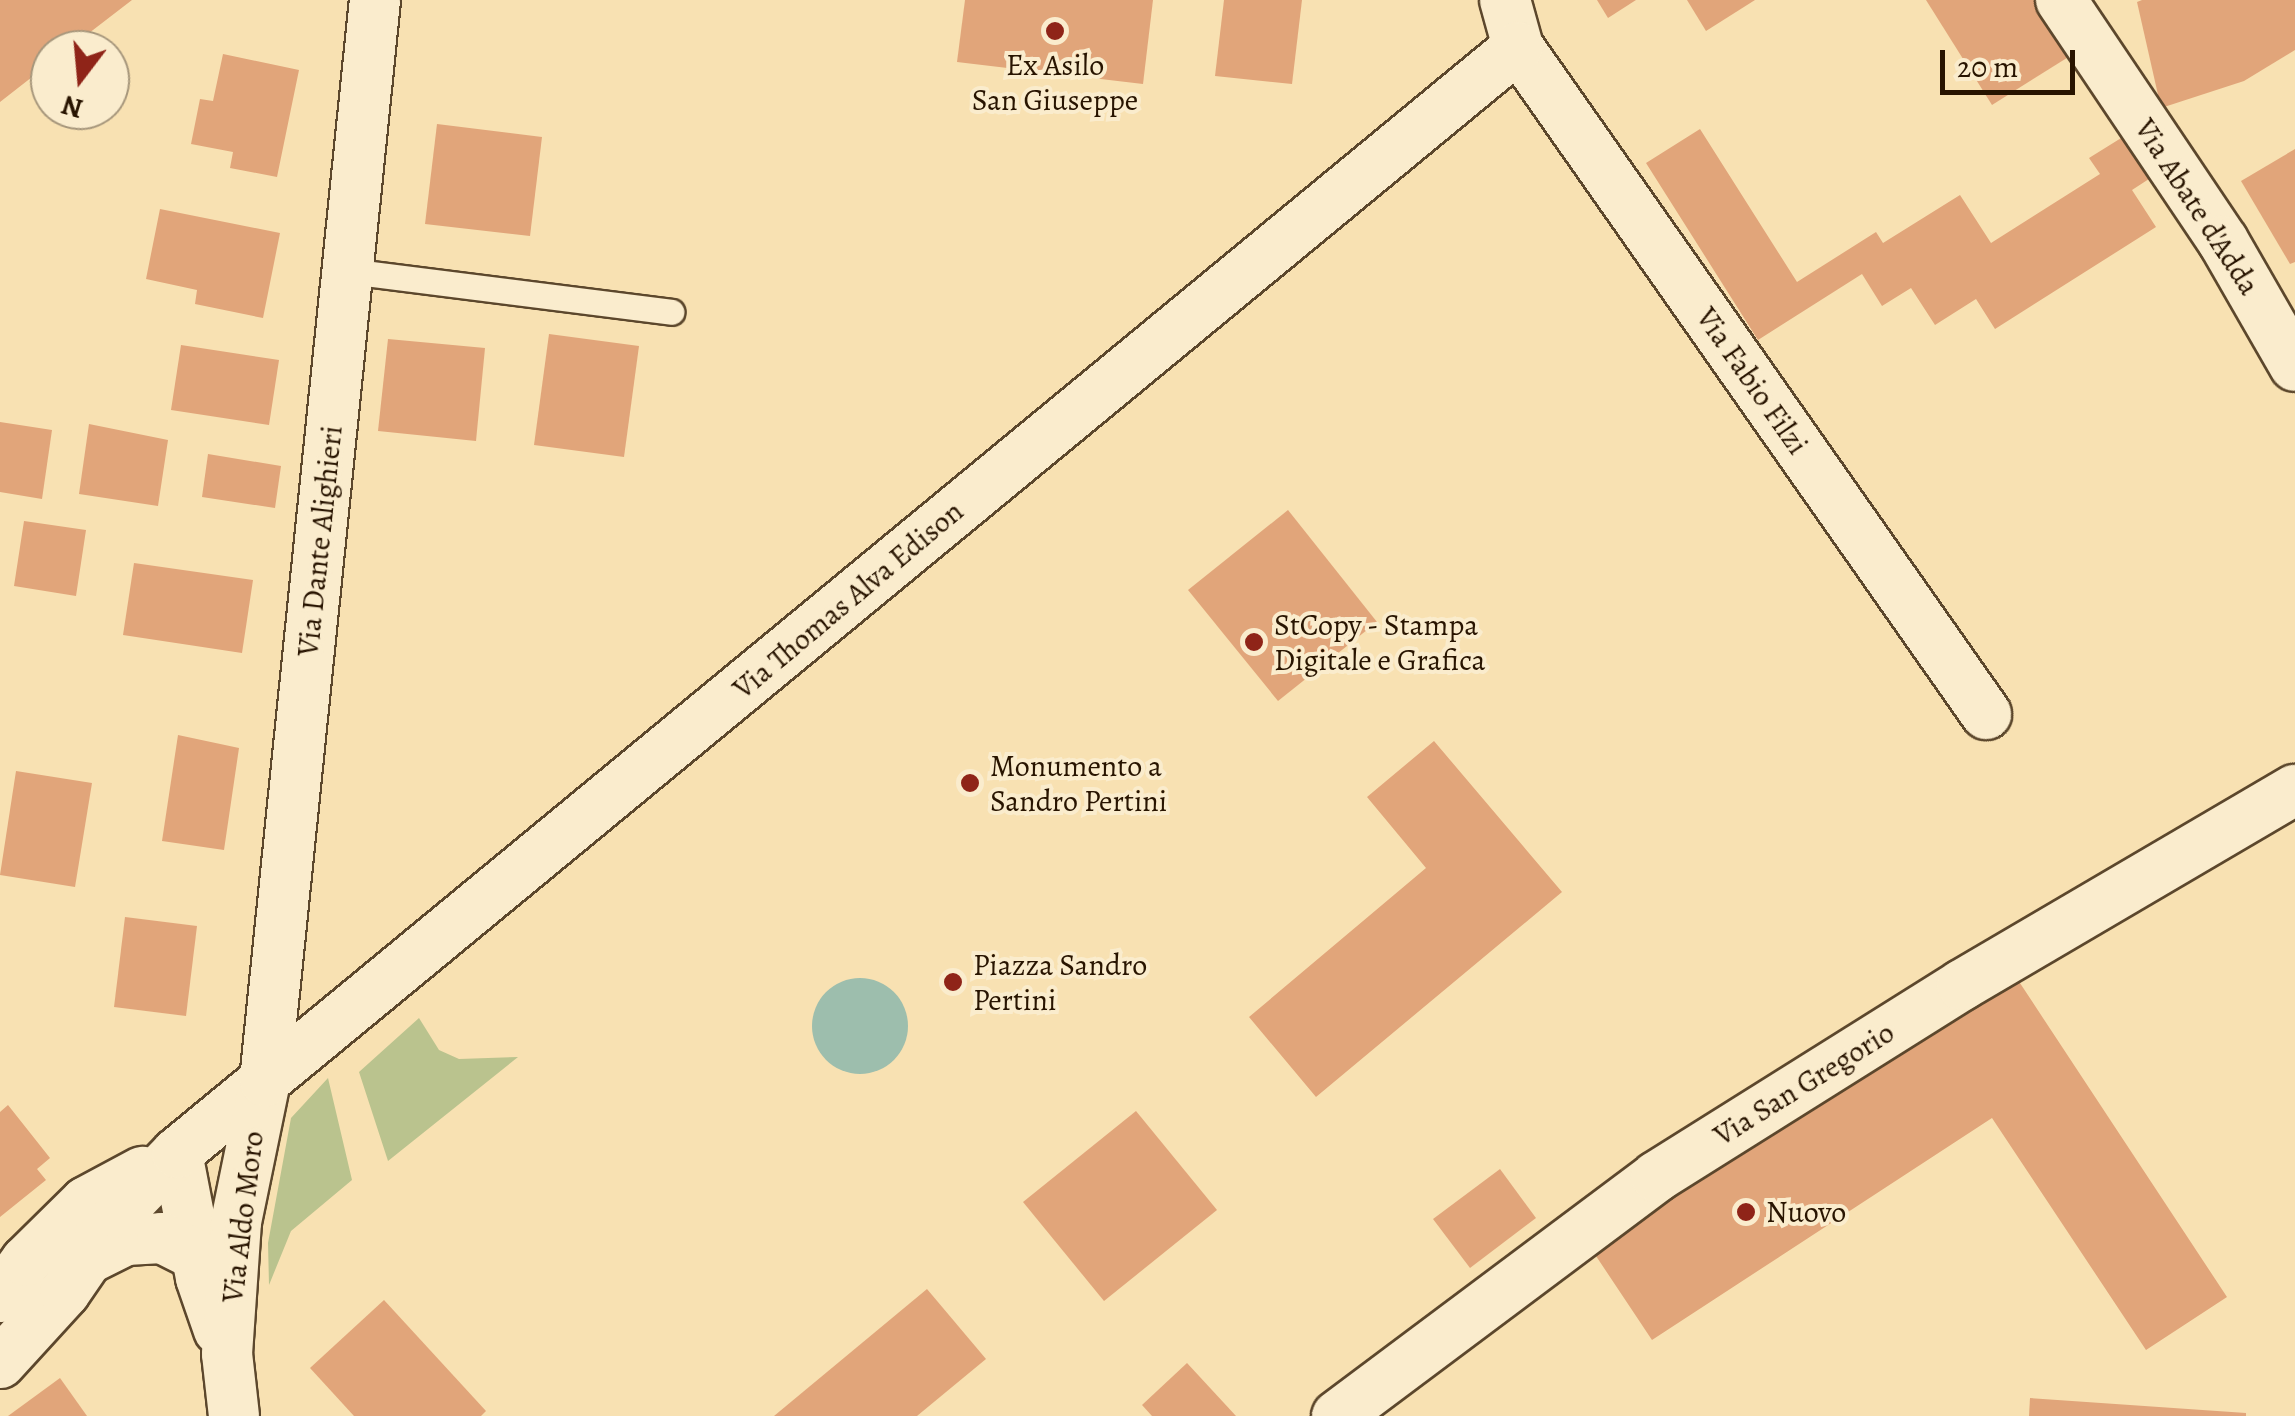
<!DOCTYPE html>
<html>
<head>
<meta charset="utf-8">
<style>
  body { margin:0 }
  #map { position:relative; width:2295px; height:1416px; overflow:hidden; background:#f8e1b2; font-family:Alegreya,serif }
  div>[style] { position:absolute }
  .green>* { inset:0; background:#bac38e }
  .water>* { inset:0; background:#9dbead }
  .round { border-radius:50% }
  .building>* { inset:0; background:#e1a57a }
  .roads { filter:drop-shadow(2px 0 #5c472c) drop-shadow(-2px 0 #5c472c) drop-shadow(0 2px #5c472c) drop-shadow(0 -2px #5c472c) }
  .service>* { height:25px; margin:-12.5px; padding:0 12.5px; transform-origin:12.5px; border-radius:12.5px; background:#faeccd }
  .minor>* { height:50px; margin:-25px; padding:0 25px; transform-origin:25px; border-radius:25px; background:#faeccd }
  .dots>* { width:28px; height:28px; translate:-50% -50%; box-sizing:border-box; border:5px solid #faeccd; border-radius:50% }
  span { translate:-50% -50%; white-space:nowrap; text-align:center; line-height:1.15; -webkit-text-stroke:8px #faeccd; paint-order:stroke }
  .poi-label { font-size:30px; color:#281400 }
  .left { translate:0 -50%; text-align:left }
  .street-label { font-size:30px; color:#281400 }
  .north { position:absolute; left:30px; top:30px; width:100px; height:100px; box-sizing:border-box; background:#faeccd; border:2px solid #a6967b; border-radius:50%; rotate:196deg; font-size:28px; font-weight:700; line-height:40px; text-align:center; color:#281400 }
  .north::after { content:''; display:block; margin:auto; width:35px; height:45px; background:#8f2418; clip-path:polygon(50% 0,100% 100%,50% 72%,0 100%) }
  .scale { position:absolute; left:1940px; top:50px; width:135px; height:45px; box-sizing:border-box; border:5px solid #281400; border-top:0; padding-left:12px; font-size:30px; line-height:35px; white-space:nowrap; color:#281400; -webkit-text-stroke:8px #faeccd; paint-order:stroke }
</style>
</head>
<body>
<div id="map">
  <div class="green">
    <i style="clip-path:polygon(419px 1018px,439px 1050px,459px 1059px,518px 1057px,388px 1161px,359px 1072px)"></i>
    <i style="clip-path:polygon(328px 1078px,352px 1180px,291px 1231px,269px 1285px,268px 1243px,291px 1118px)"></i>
  </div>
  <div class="water">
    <i class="round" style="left:812px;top:978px;width:96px;height:96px"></i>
  </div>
  <div class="building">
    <i style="clip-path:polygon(0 0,132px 0,67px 50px,50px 50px,50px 63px,0 102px)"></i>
    <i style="clip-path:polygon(965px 0,1153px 0,1143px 84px,957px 62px)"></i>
    <i style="clip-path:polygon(1224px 0,1302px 0,1292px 84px,1215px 76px)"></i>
    <i style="clip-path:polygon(1597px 0,1636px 0,1608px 18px)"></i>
    <i style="clip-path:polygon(1687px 0,1755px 0,1706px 31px)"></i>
    <i style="clip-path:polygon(1926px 0,2035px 0,2070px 56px,1992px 105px)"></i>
    <i style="clip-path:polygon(2142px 0,2295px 0,2295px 50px,2244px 81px,2161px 108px,2137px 2px)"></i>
    <i style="clip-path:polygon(223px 54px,299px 70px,277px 177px,230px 168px,233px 152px,191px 144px,200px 99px,213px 101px)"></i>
    <i style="clip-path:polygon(437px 124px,542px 137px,530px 236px,425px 224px)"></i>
    <i style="clip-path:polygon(1700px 129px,1797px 282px,1876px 232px,1883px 243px,1960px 195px,1991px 243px,2100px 174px,2089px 158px,2126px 135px,2152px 177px,2132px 190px,2156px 227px,1995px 329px,1976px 299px,1935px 325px,1911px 288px,1882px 306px,1862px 274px,1758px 340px,1646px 163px)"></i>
    <i style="clip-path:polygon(2295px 149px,2295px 262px,2290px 264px,2241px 181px)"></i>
    <i style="clip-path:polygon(160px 209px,280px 233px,263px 318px,195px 304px,197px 290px,146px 279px)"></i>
    <i style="clip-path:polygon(549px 334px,639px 346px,624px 457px,534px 445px)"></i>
    <i style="clip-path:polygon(388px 339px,485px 348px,476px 441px,378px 431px)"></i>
    <i style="clip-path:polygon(181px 345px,279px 360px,269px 425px,171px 410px)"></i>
    <i style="clip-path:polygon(0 422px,52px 430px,42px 499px,0 492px)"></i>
    <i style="clip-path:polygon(89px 424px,168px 440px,158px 506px,79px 494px)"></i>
    <i style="clip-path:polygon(208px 454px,281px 466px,275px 508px,202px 497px)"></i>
    <i style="clip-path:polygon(1288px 510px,1377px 622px,1278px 701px,1188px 590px)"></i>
    <i style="clip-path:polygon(24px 521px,86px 530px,76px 596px,14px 586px)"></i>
    <i style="clip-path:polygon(134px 563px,253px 580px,242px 653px,123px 635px)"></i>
    <i style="clip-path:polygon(178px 735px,239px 748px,224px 850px,162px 841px)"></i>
    <i style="clip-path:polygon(1434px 741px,1562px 892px,1316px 1097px,1249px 1017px,1426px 868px,1367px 797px)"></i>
    <i style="clip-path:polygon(16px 771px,92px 783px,75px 887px,0 875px)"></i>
    <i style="clip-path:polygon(125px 917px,197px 926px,186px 1016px,114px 1007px)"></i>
    <i style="clip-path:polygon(2012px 971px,2227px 1297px,2146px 1350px,1992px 1118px,1652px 1340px,1590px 1247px)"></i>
    <i style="clip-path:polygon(8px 1105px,50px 1158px,37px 1169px,46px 1180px,0 1217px,0 1112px)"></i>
    <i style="clip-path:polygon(1136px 1111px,1217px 1210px,1104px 1301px,1023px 1202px)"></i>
    <i style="clip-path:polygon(1500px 1169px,1536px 1218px,1470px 1268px,1433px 1219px)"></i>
    <i style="clip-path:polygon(927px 1289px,986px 1359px,917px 1416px,774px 1416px)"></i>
    <i style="clip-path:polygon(384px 1300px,486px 1411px,481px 1416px,354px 1416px,310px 1368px)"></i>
    <i style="clip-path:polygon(1187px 1363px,1236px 1416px,1152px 1416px,1142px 1405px)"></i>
    <i style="clip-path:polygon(60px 1378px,87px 1416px,8px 1416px)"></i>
    <i style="clip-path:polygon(2030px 1398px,2246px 1413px,2246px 1416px,2029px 1416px)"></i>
  </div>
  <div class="roads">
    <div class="service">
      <i style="left:348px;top:271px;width:326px;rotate:7.2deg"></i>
    </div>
    <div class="minor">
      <i style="left:1505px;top:0;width:49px;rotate:74.5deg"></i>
      <i style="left:1518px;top:47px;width:815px;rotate:54.94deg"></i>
      <i style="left:2061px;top:0;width:290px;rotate:56.1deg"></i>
      <i style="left:2223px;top:241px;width:144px;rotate:60.1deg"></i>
      <i style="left:177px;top:1153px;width:127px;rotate:79.1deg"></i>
      <i style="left:201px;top:1278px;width:55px;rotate:70.9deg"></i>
      <i style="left:88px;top:1259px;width:42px;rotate:-26.6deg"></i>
      <i style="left:126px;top:1240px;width:36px;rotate:-3deg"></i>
      <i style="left:162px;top:1238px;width:40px;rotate:26.6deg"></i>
      <i style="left:0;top:1297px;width:44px;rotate:-54.2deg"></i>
      <i style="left:26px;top:1261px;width:84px;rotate:-44.5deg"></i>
      <i style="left:86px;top:1202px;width:64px;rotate:-28.2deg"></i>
      <i style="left:0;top:1363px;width:96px;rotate:-47.5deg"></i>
      <i style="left:65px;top:1292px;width:96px;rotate:-55.6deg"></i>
      <i style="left:119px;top:1213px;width:83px;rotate:-46deg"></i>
      <i style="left:177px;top:1153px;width:1738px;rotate:-39.51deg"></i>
      <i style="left:234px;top:1416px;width:62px;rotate:-96.4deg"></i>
      <i style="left:227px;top:1354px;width:132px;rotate:-86.1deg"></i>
      <i style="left:236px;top:1222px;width:144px;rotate:-78.4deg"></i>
      <i style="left:265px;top:1081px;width:1087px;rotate:-84.19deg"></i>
      <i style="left:1337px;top:1416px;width:399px;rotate:-36.8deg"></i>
      <i style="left:1656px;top:1177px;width:361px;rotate:-32.1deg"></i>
      <i style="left:1962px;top:985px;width:386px;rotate:-30.4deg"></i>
    </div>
  </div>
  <div class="dots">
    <i style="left:1055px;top:31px;background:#8f2418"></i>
    <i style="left:1254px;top:642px;background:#8f2418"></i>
    <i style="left:970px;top:783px;background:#8f2418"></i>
    <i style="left:953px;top:982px;background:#8f2418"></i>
    <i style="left:1746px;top:1212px;background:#8f2418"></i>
  </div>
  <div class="poi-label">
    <span style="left:1055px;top:82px">Ex Asilo<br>San Giuseppe</span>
    <span class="left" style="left:1274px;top:642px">StCopy - Stampa<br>Digitale e Grafica</span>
    <span class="left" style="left:990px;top:783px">Monumento a<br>Sandro Pertini</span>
    <span class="left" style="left:973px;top:982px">Piazza Sandro<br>Pertini</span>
    <span class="left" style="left:1766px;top:1212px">Nuovo</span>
  </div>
  <div class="street-label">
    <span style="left:2197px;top:207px;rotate:57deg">Via Abate d'Adda</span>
    <span style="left:1752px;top:381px;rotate:55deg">Via Fabio Filzi</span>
    <span style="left:320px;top:541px;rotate:-84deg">Via Dante Alighieri</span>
    <span style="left:848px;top:600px;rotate:-40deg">Via Thomas Alva Edison</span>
    <span style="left:1804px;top:1084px;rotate:-32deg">Via San Gregorio</span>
    <span style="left:243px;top:1217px;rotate:-83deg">Via Aldo Moro</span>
  </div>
  <div class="north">N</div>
  <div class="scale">20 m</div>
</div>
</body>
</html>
